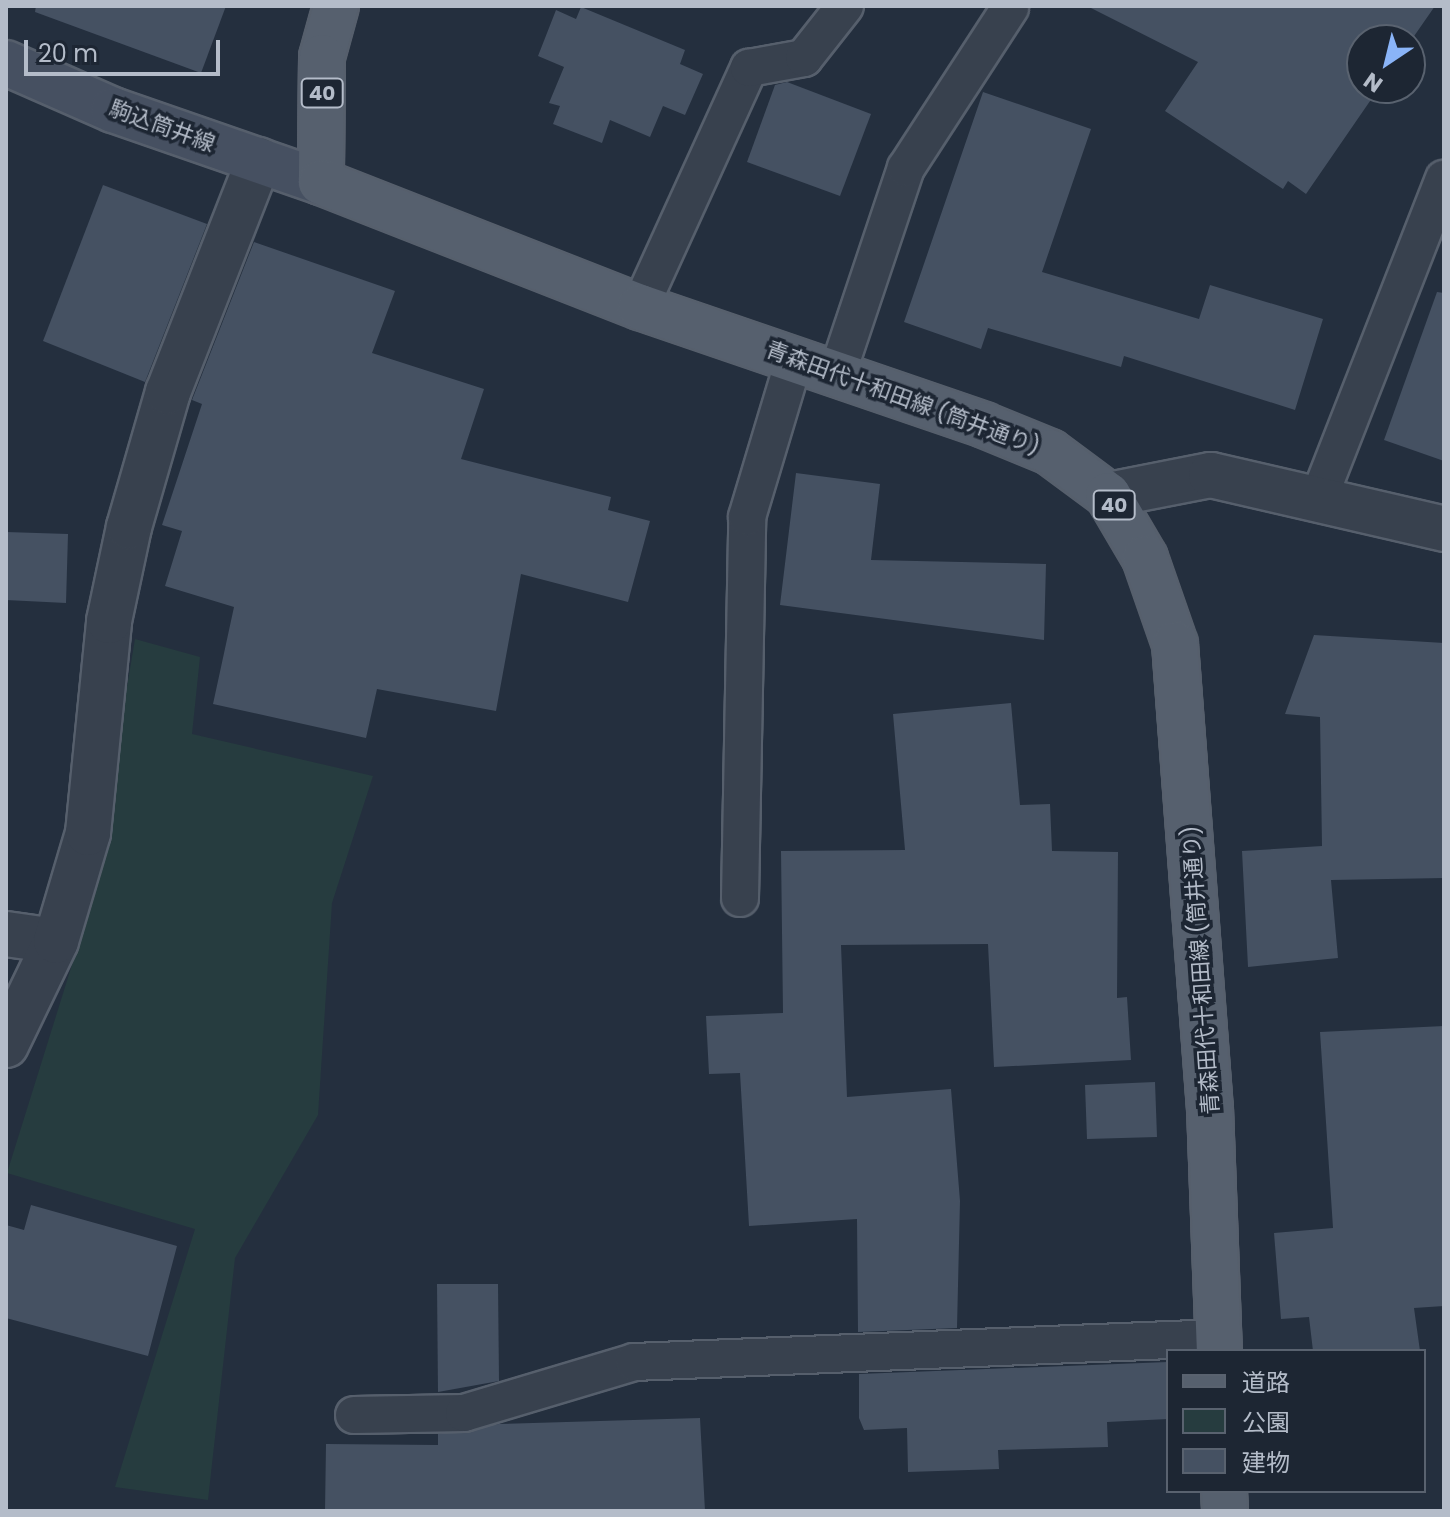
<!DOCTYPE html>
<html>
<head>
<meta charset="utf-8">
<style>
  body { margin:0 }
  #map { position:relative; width:1450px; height:1517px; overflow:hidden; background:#242f3e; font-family:Poppins,"Noto Sans JP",sans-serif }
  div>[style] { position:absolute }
  .green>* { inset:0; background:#263c3f }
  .building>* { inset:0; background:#455162 }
  .roads { filter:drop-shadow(2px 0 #565f6c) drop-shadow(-2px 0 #565f6c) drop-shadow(0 2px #565f6c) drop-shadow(0 -2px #565f6c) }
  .lane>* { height:36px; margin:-18px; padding:0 18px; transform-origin:18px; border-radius:18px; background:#38414e }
  .street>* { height:44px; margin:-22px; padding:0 22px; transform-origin:22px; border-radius:22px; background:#38414e }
  .secondary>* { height:44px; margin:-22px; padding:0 22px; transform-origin:22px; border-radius:22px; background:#465061 }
  .primary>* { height:44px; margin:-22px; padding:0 22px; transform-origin:22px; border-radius:22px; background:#56606e }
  span { translate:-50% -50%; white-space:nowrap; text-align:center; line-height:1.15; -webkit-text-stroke:7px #1d2633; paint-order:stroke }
  .shield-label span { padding:2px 6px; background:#1d2633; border:2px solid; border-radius:6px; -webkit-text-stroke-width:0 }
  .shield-label { font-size:20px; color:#b4bcc9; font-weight:700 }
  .street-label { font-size:22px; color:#b4bcc9 }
  .frame { position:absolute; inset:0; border:8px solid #b4bcc9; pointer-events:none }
  .legend { position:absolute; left:1166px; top:1349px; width:260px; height:144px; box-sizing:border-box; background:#1d2633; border:2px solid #59626f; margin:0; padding:10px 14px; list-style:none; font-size:24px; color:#b4bcc9 }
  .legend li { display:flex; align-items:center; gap:16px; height:40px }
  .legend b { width:40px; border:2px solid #59626f }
  .north { position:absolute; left:1346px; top:24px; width:80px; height:80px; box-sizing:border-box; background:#1d2633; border:2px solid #59626f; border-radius:50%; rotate:215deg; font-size:22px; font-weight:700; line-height:32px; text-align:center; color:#b4bcc9 }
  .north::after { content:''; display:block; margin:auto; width:28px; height:36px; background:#8ab4f8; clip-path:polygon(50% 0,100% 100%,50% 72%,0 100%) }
  .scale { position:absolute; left:24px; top:40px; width:196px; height:36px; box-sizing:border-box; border:4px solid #b4bcc9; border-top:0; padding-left:10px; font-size:24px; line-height:28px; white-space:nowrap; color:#b4bcc9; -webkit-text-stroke:6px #1d2633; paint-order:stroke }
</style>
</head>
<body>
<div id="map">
  <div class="green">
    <i style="clip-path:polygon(135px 639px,200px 657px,192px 734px,373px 776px,332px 903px,318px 1115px,235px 1258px,208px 1500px,115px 1487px,195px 1229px,7px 1173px,90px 907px)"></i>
  </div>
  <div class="building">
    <i style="clip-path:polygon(36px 6px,226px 6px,201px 73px,35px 12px)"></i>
    <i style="clip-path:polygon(1087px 6px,1435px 6px,1410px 42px,1362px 40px,1362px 88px,1379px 88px,1306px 194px,1288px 181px,1283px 189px,1165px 111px,1198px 62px)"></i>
    <i style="clip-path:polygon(581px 7px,685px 50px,680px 64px,703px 74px,685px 115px,663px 106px,650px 137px,610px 120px,602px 143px,553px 124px,560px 106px,549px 103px,564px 67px,538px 56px,556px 10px,576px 19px)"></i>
    <i style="clip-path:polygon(787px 82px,871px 114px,840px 196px,747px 162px,775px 85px)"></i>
    <i style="clip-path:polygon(983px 92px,1091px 129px,1042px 272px,1199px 319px,1210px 285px,1323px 319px,1295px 410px,1124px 356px,1121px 367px,988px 328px,981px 349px,904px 322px)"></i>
    <i style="clip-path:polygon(103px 185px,207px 224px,145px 382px,43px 341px)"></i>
    <i style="clip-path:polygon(254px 242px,395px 291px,372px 353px,484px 389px,461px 459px,611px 497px,608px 510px,650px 521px,628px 602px,521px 574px,496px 711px,377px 689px,366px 738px,213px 704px,234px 607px,165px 586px,182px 531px,162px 525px,202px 404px,192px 400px)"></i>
    <i style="clip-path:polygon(1437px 292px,1444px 293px,1444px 461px,1384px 440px)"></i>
    <i style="clip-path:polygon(796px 473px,880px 484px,871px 560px,1046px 564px,1044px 640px,780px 605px)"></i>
    <i style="clip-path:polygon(6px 532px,68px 534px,66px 603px,6px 600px)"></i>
    <i style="clip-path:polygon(1314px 635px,1444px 643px,1444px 878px,1331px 880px,1338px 958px,1248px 967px,1242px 851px,1322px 846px,1320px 717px,1285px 714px)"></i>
    <i style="clip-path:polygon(1011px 703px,1020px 805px,1050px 804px,1052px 851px,1118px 852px,1117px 998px,1127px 997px,1131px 1060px,994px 1067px,988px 944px,841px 945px,847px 1097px,951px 1089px,960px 1201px,957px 1328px,858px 1332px,857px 1219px,749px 1226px,740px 1073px,709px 1074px,706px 1016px,783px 1013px,781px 851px,905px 850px,893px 714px)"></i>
    <i style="clip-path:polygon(1444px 1026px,1444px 1306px,1414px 1308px,1420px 1351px,1313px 1351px,1309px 1317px,1281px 1319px,1274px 1233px,1333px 1228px,1320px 1032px)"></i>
    <i style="clip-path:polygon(1155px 1082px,1157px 1137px,1087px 1139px,1085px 1085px)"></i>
    <i style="clip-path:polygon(31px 1205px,177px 1246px,148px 1356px,6px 1318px,6px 1225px,24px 1230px)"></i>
    <i style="clip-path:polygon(437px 1284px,498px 1284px,499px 1381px,438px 1392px)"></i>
    <i style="clip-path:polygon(1168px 1362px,1168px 1419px,1107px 1422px,1108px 1447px,998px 1450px,999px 1469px,908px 1472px,907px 1428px,864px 1430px,859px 1418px,859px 1374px)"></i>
    <i style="clip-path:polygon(700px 1418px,705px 1511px,325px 1511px,326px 1444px,438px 1445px,438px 1434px,499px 1424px)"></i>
  </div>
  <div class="roads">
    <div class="lane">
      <i style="left:640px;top:307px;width:263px;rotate:-65.5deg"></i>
      <i style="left:749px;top:68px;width:56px;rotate:-10.3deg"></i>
      <i style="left:804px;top:58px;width:66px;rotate:-51.7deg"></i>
      <i style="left:838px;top:371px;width:214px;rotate:-71.5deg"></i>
      <i style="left:906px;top:168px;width:191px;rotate:-57deg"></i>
      <i style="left:1318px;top:500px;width:345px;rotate:-68.6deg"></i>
      <i style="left:740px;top:898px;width:381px;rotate:-88.9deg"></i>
      <i style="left:747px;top:517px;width:167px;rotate:-73.3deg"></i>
      <i style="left:354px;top:1415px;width:110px;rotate:-1deg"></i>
      <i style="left:464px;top:1413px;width:177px;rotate:-16.7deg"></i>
      <i style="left:634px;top:1362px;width:584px;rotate:-2.35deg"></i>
    </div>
    <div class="street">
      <i style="left:1108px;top:495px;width:105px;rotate:-11deg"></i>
      <i style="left:1211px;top:475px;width:239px;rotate:13deg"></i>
      <i style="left:6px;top:934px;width:50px;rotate:8deg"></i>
      <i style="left:6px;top:1045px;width:115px;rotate:-64.3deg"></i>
      <i style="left:56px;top:941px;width:113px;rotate:-73.5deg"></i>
      <i style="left:88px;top:833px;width:213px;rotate:-84.3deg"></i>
      <i style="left:109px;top:621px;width:96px;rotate:-78deg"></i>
      <i style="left:129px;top:527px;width:141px;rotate:-73.9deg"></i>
      <i style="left:168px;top:392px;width:249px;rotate:-68.6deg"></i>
    </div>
    <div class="secondary">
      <i style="left:6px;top:63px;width:117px;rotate:23.7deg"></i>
      <i style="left:113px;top:110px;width:220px;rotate:19.1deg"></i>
    </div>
    <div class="primary">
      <i style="left:336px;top:6px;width:53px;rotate:105.4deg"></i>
      <i style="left:322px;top:57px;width:125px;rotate:90.5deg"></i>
      <i style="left:321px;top:182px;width:343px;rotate:21.4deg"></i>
      <i style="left:640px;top:307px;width:364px;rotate:18.9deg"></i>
      <i style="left:984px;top:425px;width:71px;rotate:22.2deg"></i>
      <i style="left:1050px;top:452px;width:72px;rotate:36.6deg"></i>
      <i style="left:1108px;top:495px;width:73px;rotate:59.6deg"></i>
      <i style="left:1145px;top:558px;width:91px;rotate:70.8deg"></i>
      <i style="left:1175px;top:644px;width:465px;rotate:85.7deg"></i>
      <i style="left:1210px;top:1108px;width:243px;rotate:87.9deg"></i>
      <i style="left:1224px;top:1491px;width:20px;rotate:87deg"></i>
    </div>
  </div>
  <div class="shield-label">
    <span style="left:322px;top:93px">40</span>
    <span style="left:1114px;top:505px">40</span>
  </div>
  <div class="street-label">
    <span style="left:162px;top:126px;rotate:20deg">駒込筒井線</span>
    <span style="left:903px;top:398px;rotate:20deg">青森田代十和田線 (筒井通り)</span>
    <span style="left:1201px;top:970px;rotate:-94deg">青森田代十和田線 (筒井通り)</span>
  </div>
  <div class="frame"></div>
  <ul class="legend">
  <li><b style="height:10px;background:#56606e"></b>道路</li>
  <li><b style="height:22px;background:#263c3f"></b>公園</li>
  <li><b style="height:22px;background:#455162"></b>建物</li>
  </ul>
  <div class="north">N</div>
  <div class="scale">20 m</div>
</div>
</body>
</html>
